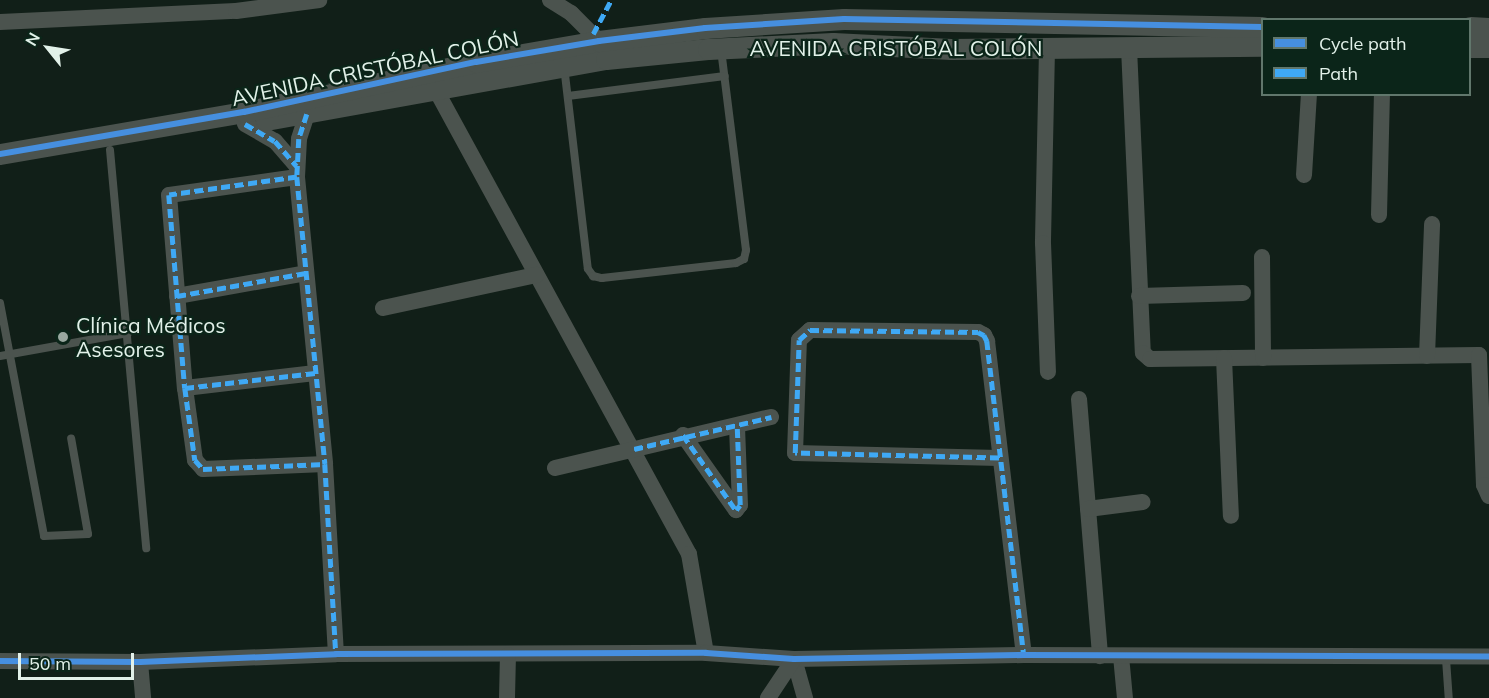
<!DOCTYPE html>
<html>
<head>
<meta charset="utf-8">
<style>
  body { margin:0 }
  #map { position:relative; width:1489px; height:698px; overflow:hidden; background:#111f18; font-family:Mulish,sans-serif }
  div>[style] { position:absolute }
  .service>* { height:8px; margin:-4px; padding:0 4px; transform-origin:4px; border-radius:4px; background:#4b534e }
  .minor>* { height:16px; margin:-8px; padding:0 8px; transform-origin:8px; border-radius:8px; background:#4b534e }
  .tertiary>* { height:21px; margin:-10.5px; padding:0 10.5px; transform-origin:10.5px; border-radius:10.5px; background:#4b534e }
  .quiet>* { height:4.5px; margin-top:-2.25px; transform-origin:0; background:repeating-linear-gradient(90deg,#3fa9f5 0 9px,transparent 0 13.5px) }
  .cycleway>* { height:6px; margin:-3px; padding:0 3px; transform-origin:3px; border-radius:3px; background:#468fdf }
  .dots>* { width:16px; height:16px; translate:-50% -50%; box-sizing:border-box; border:3px solid #0b2519; border-radius:50% }
  span { translate:-50% -50%; white-space:nowrap; text-align:center; line-height:1.15; -webkit-text-stroke:4.5px #0b2519; paint-order:stroke }
  .street-label { font-size:21px; color:#e2f1e9 }
  .poi-label { font-size:21px; color:#e2f1e9 }
  .left { translate:0 -50%; text-align:left }
  .legend { position:absolute; left:1261px; top:18px; width:210px; height:78px; box-sizing:border-box; background:#0b2519; border:2px solid #61776c; margin:0; padding:8px 10px; list-style:none; font-size:18px; color:#e2f1e9 }
  .legend li { display:flex; align-items:center; gap:12px; height:30px }
  .legend b { width:30px; border:2px solid #61776c }
  .north { position:absolute; left:18px; top:18px; width:60px; height:60px; -webkit-text-stroke:4px #0b2519; paint-order:stroke; rotate:300deg; font-size:16px; font-weight:700; line-height:24px; text-align:center; color:#e2f1e9 }
  .north::after { content:''; display:block; margin:auto; width:21px; height:27px; background:#e2f1e9; clip-path:polygon(50% 0,100% 100%,50% 72%,0 100%) }
  .scale { position:absolute; left:18px; top:653px; width:116px; height:27px; box-sizing:border-box; border:3px solid #e2f1e9; border-top:0; padding-left:8px; font-size:18px; line-height:21px; white-space:nowrap; color:#e2f1e9; -webkit-text-stroke:4px #0b2519; paint-order:stroke }
</style>
</head>
<body>
<div id="map">
  <div class="service">
    <i style="left:564px;top:66px;width:204px;rotate:83.3deg"></i>
    <i style="left:588px;top:269px;width:9px;rotate:54deg"></i>
    <i style="left:593px;top:276px;width:9px;rotate:13deg"></i>
    <i style="left:602px;top:278px;width:135px;rotate:-6.4deg"></i>
    <i style="left:736px;top:263px;width:9px;rotate:-27deg"></i>
    <i style="left:744px;top:259px;width:9px;rotate:-77deg"></i>
    <i style="left:746px;top:250px;width:204px;rotate:-97.1deg"></i>
    <i style="left:568px;top:96px;width:158px;rotate:-7.3deg"></i>
    <i style="left:110px;top:150px;width:400px;rotate:84.8deg"></i>
    <i style="left:0;top:303px;width:237px;rotate:79.3deg"></i>
    <i style="left:44px;top:536px;width:44px;rotate:-2.6deg"></i>
    <i style="left:88px;top:534px;width:97px;rotate:-100deg"></i>
    <i style="left:0;top:356px;width:130px;rotate:-10.2deg"></i>
    <i style="left:1446px;top:659px;width:39px;rotate:86deg"></i>
  </div>
  <div class="minor">
    <i style="left:550px;top:0;width:25px;rotate:32deg"></i>
    <i style="left:571px;top:13px;width:40px;rotate:45deg"></i>
    <i style="left:0;top:22px;width:236px;rotate:-2.7deg"></i>
    <i style="left:236px;top:11px;width:84px;rotate:-7.5deg"></i>
    <i style="left:1129px;top:48px;width:305px;rotate:87.4deg"></i>
    <i style="left:1143px;top:353px;width:9px;rotate:41deg"></i>
    <i style="left:1150px;top:359px;width:329px;rotate:-0.7deg"></i>
    <i style="left:1479px;top:355px;width:130px;rotate:87.8deg"></i>
    <i style="left:1484px;top:485px;width:12px;rotate:66deg"></i>
    <i style="left:1047px;top:49px;width:194px;rotate:91.2deg"></i>
    <i style="left:1043px;top:243px;width:129px;rotate:87.8deg"></i>
    <i style="left:430px;top:79px;width:541px;rotate:61.4deg"></i>
    <i style="left:689px;top:554px;width:100px;rotate:80.3deg"></i>
    <i style="left:307px;top:114px;width:26px;rotate:108deg"></i>
    <i style="left:299px;top:139px;width:38px;rotate:93deg"></i>
    <i style="left:297px;top:177px;width:288px;rotate:84.4deg"></i>
    <i style="left:325px;top:464px;width:190px;rotate:86.7deg"></i>
    <i style="left:245px;top:124px;width:34px;rotate:30deg"></i>
    <i style="left:275px;top:141px;width:33px;rotate:49deg"></i>
    <i style="left:1304px;top:175px;width:81px;rotate:-86.5deg"></i>
    <i style="left:297px;top:177px;width:129px;rotate:172deg"></i>
    <i style="left:169px;top:195px;width:194px;rotate:85.3deg"></i>
    <i style="left:185px;top:388px;width:73px;rotate:82.1deg"></i>
    <i style="left:195px;top:460px;width:12px;rotate:48deg"></i>
    <i style="left:203px;top:469px;width:122px;rotate:-2.3deg"></i>
    <i style="left:1379px;top:215px;width:121px;rotate:-88.6deg"></i>
    <i style="left:1262px;top:257px;width:101px;rotate:89.4deg"></i>
    <i style="left:177px;top:296px;width:131px;rotate:-10.1deg"></i>
    <i style="left:1139px;top:296px;width:104px;rotate:-1.7deg"></i>
    <i style="left:383px;top:308px;width:157px;rotate:-12.2deg"></i>
    <i style="left:1427px;top:356px;width:132px;rotate:-87.8deg"></i>
    <i style="left:1224px;top:358px;width:158px;rotate:87.5deg"></i>
    <i style="left:185px;top:388px;width:131px;rotate:-6.6deg"></i>
    <i style="left:1079px;top:399px;width:258px;rotate:85.3deg"></i>
    <i style="left:683px;top:435px;width:92px;rotate:54.8deg"></i>
    <i style="left:736px;top:510px;width:6px;rotate:-51deg"></i>
    <i style="left:740px;top:505px;width:78px;rotate:-92.2deg"></i>
    <i style="left:999px;top:458px;width:204px;rotate:-178.6deg"></i>
    <i style="left:795px;top:453px;width:113px;rotate:-88deg"></i>
    <i style="left:799px;top:340px;width:15px;rotate:-42deg"></i>
    <i style="left:810px;top:330px;width:168px;rotate:0.7deg"></i>
    <i style="left:978px;top:332px;width:7px;rotate:27deg"></i>
    <i style="left:984px;top:335px;width:7px;rotate:63deg"></i>
    <i style="left:987px;top:341px;width:316px;rotate:83.3deg"></i>
    <i style="left:555px;top:468px;width:222px;rotate:-13.3deg"></i>
    <i style="left:1088px;top:509px;width:55px;rotate:-7.3deg"></i>
    <i style="left:1121px;top:656px;width:42px;rotate:84.6deg"></i>
    <i style="left:794px;top:659px;width:41px;rotate:74.2deg"></i>
    <i style="left:0;top:661px;width:140px;rotate:0.4deg"></i>
    <i style="left:140px;top:662px;width:196px;rotate:-2.3deg"></i>
    <i style="left:336px;top:654px;width:370px;rotate:-0.2deg"></i>
    <i style="left:706px;top:653px;width:88px;rotate:3.9deg"></i>
    <i style="left:794px;top:659px;width:230px;rotate:-1deg"></i>
    <i style="left:1024px;top:655px;width:465px;rotate:0.2deg"></i>
    <i style="left:140px;top:662px;width:36px;rotate:85deg"></i>
    <i style="left:507px;top:698px;width:43px;rotate:-88.7deg"></i>
    <i style="left:768px;top:698px;width:47px;rotate:-56.3deg"></i>
  </div>
  <div class="tertiary">
    <i style="left:1470px;top:27px;width:19px;rotate:3deg"></i>
    <i style="left:1470px;top:47px;width:19px"></i>
    <i style="left:266px;top:120px;width:345px;rotate:-10.2deg"></i>
    <i style="left:606px;top:59px;width:102px;rotate:-5.6deg"></i>
    <i style="left:708px;top:49px;width:125px;rotate:-2.7deg"></i>
    <i style="left:833px;top:43px;width:118px;rotate:2.9deg"></i>
    <i style="left:951px;top:49px;width:311px;rotate:-0.6deg"></i>
    <i style="left:0;top:154px;width:248px;rotate:-9.8deg"></i>
    <i style="left:244px;top:112px;width:237px;rotate:-12.2deg"></i>
    <i style="left:476px;top:62px;width:125px;rotate:-9.7deg"></i>
    <i style="left:599px;top:41px;width:107px;rotate:-7deg"></i>
    <i style="left:705px;top:28px;width:139px;rotate:-3.7deg"></i>
    <i style="left:844px;top:19px;width:418px;rotate:1.1deg"></i>
  </div>
  <div class="quiet">
    <i style="left:593px;top:34px;width:38px;rotate:-62deg"></i>
    <i style="left:307px;top:114px;width:26px;rotate:108deg"></i>
    <i style="left:299px;top:139px;width:38px;rotate:93deg"></i>
    <i style="left:297px;top:177px;width:288px;rotate:84.4deg"></i>
    <i style="left:325px;top:464px;width:190px;rotate:86.7deg"></i>
    <i style="left:245px;top:124px;width:34px;rotate:30deg"></i>
    <i style="left:275px;top:141px;width:33px;rotate:49deg"></i>
    <i style="left:297px;top:177px;width:129px;rotate:172deg"></i>
    <i style="left:169px;top:195px;width:194px;rotate:85.3deg"></i>
    <i style="left:185px;top:388px;width:73px;rotate:82.1deg"></i>
    <i style="left:195px;top:460px;width:12px;rotate:48deg"></i>
    <i style="left:203px;top:469px;width:122px;rotate:-2.3deg"></i>
    <i style="left:177px;top:296px;width:131px;rotate:-10.1deg"></i>
    <i style="left:185px;top:388px;width:131px;rotate:-6.6deg"></i>
    <i style="left:683px;top:435px;width:92px;rotate:54.8deg"></i>
    <i style="left:736px;top:510px;width:6px;rotate:-51deg"></i>
    <i style="left:740px;top:505px;width:78px;rotate:-92.2deg"></i>
    <i style="left:634px;top:449px;width:141px;rotate:-13.1deg"></i>
    <i style="left:999px;top:458px;width:204px;rotate:-178.6deg"></i>
    <i style="left:795px;top:453px;width:113px;rotate:-88deg"></i>
    <i style="left:799px;top:340px;width:15px;rotate:-42deg"></i>
    <i style="left:810px;top:330px;width:168px;rotate:0.7deg"></i>
    <i style="left:978px;top:332px;width:7px;rotate:27deg"></i>
    <i style="left:984px;top:335px;width:7px;rotate:63deg"></i>
    <i style="left:987px;top:341px;width:316px;rotate:83.3deg"></i>
  </div>
  <div class="cycleway">
    <i style="left:0;top:154px;width:248px;rotate:-9.8deg"></i>
    <i style="left:244px;top:112px;width:237px;rotate:-12.2deg"></i>
    <i style="left:476px;top:62px;width:125px;rotate:-9.7deg"></i>
    <i style="left:599px;top:41px;width:107px;rotate:-7deg"></i>
    <i style="left:705px;top:28px;width:139px;rotate:-3.7deg"></i>
    <i style="left:844px;top:19px;width:418px;rotate:1.1deg"></i>
    <i style="left:0;top:661px;width:140px;rotate:0.4deg"></i>
    <i style="left:140px;top:662px;width:196px;rotate:-2.3deg"></i>
    <i style="left:336px;top:654px;width:370px;rotate:-0.2deg"></i>
    <i style="left:706px;top:653px;width:88px;rotate:3.9deg"></i>
    <i style="left:794px;top:659px;width:230px;rotate:-1deg"></i>
    <i style="left:1024px;top:655px;width:465px;rotate:0.2deg"></i>
  </div>
  <div class="dots">
    <i style="left:63px;top:337px;background:#99a8a0"></i>
  </div>
  <div class="street-label">
    <span style="left:896px;top:48px">AVENIDA CRISTÓBAL COLÓN</span>
    <span style="left:375px;top:68px;rotate:-12deg">AVENIDA CRISTÓBAL COLÓN</span>
  </div>
  <div class="poi-label">
    <span class="left" style="left:76px;top:337px">Clínica Médicos<br>Asesores</span>
  </div>
  <ul class="legend">
  <li><b style="height:8px;background:#468fdf"></b>Cycle path</li>
  <li><b style="height:8px;background:#3fa9f5"></b>Path</li>
  </ul>
  <div class="north">N</div>
  <div class="scale">50 m</div>
</div>
</body>
</html>
